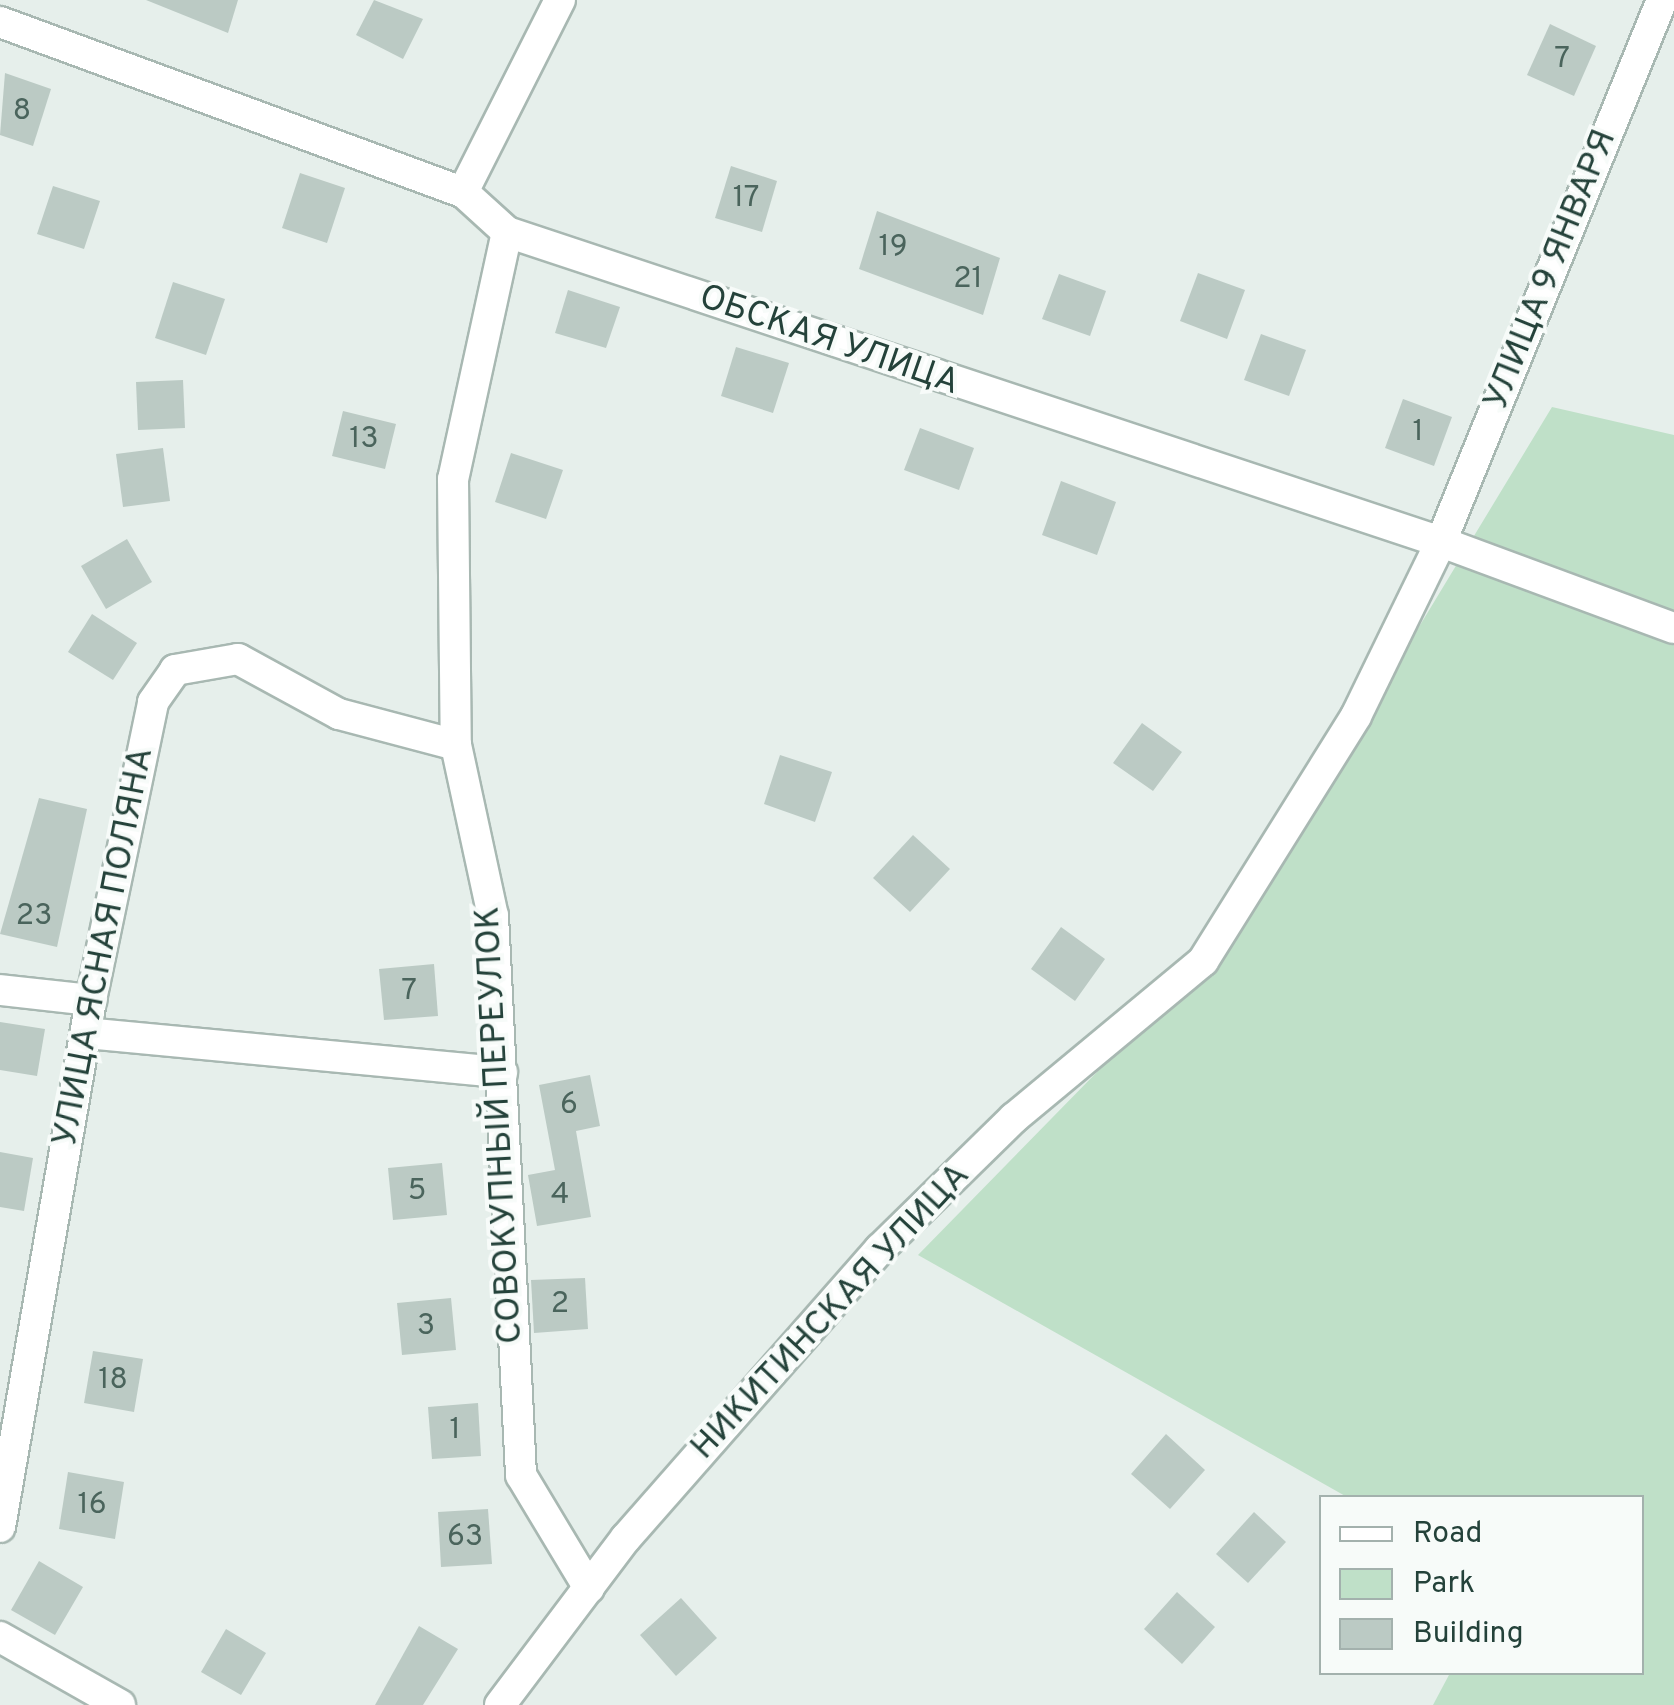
<!DOCTYPE html>
<html>
<head>
<meta charset="utf-8">
<style>
  body { margin:0 }
  #map { position:relative; width:1674px; height:1705px; overflow:hidden; background:#e6efeb; font-family:Overpass,sans-serif }
  div>[style] { position:absolute }
  .green>* { inset:0; background:#bfe0c8 }
  .building>* { inset:0; background:#bbcac4 }
  .roads { filter:drop-shadow(2px 0 #a8b8b2) drop-shadow(-2px 0 #a8b8b2) drop-shadow(0 2px #a8b8b2) drop-shadow(0 -2px #a8b8b2) }
  .minor>* { height:30px; margin:-15px; padding:0 15px; transform-origin:15px; border-radius:15px; background:#fff }
  span { translate:-50% -50%; white-space:nowrap; text-align:center; line-height:1.15; -webkit-text-stroke:8px #f7fbf9; paint-order:stroke }
  .number-label { font-size:30px; color:#4a645c }
  .number-label span { -webkit-text-stroke-width:0 }
  .street-label { font-size:35px; color:#24423a }
  .legend { position:absolute; left:1319px; top:1495px; width:325px; height:180px; box-sizing:border-box; background:#f7fbf9; border:2px solid #a3b1ad; margin:0; padding:12px 18px; list-style:none; font-size:30px; color:#24423a }
  .legend li { display:flex; align-items:center; gap:20px; height:50px }
  .legend b { width:50px; border:2px solid #a3b1ad }
</style>
</head>
<body>
<div id="map">
  <div class="green">
    <i style="clip-path:polygon(1552px 407px,1674px 435px,1674px 1705px,1433px 1705px,1450px 1673px,1642px 1672px,1642px 1498px,1347px 1497px,918px 1255px,1235px 931px)"></i>
  </div>
  <div class="building">
    <i style="clip-path:polygon(146px 0,238px 0,228px 33px)"></i>
    <i style="clip-path:polygon(374px 0,423px 19px,403px 59px,356px 35px)"></i>
    <i style="clip-path:polygon(1550px 24px,1596px 46px,1574px 96px,1527px 75px)"></i>
    <i style="clip-path:polygon(5px 73px,51px 89px,33px 146px,0 135px)"></i>
    <i style="clip-path:polygon(731px 166px,777px 181px,762px 232px,715px 218px)"></i>
    <i style="clip-path:polygon(300px 173px,345px 188px,327px 243px,282px 228px)"></i>
    <i style="clip-path:polygon(53px 186px,100px 201px,84px 249px,37px 234px)"></i>
    <i style="clip-path:polygon(877px 211px,1000px 258px,983px 315px,859px 269px)"></i>
    <i style="clip-path:polygon(1198px 273px,1245px 290px,1227px 339px,1180px 321px)"></i>
    <i style="clip-path:polygon(1059px 274px,1106px 291px,1090px 336px,1042px 319px)"></i>
    <i style="clip-path:polygon(173px 282px,225px 299px,206px 355px,155px 338px)"></i>
    <i style="clip-path:polygon(568px 290px,620px 307px,606px 348px,555px 333px)"></i>
    <i style="clip-path:polygon(1261px 334px,1306px 350px,1289px 396px,1244px 380px)"></i>
    <i style="clip-path:polygon(736px 347px,789px 363px,773px 413px,721px 396px)"></i>
    <i style="clip-path:polygon(183px 380px,185px 428px,138px 430px,136px 382px)"></i>
    <i style="clip-path:polygon(1403px 399px,1452px 417px,1434px 466px,1385px 448px)"></i>
    <i style="clip-path:polygon(343px 411px,396px 424px,385px 469px,332px 456px)"></i>
    <i style="clip-path:polygon(920px 428px,974px 448px,959px 490px,904px 470px)"></i>
    <i style="clip-path:polygon(163px 448px,170px 501px,123px 507px,116px 454px)"></i>
    <i style="clip-path:polygon(511px 453px,563px 470px,546px 519px,495px 502px)"></i>
    <i style="clip-path:polygon(1061px 481px,1116px 502px,1097px 555px,1042px 535px)"></i>
    <i style="clip-path:polygon(127px 539px,152px 582px,106px 609px,81px 566px)"></i>
    <i style="clip-path:polygon(92px 614px,137px 643px,113px 680px,68px 652px)"></i>
    <i style="clip-path:polygon(1142px 723px,1182px 752px,1153px 791px,1113px 763px)"></i>
    <i style="clip-path:polygon(780px 755px,832px 772px,815px 822px,764px 804px)"></i>
    <i style="clip-path:polygon(39px 798px,87px 809px,57px 947px,0 934px)"></i>
    <i style="clip-path:polygon(913px 835px,950px 869px,910px 912px,873px 878px)"></i>
    <i style="clip-path:polygon(1061px 927px,1105px 959px,1075px 1001px,1031px 969px)"></i>
    <i style="clip-path:polygon(434px 964px,438px 1016px,384px 1020px,379px 969px)"></i>
    <i style="clip-path:polygon(0 1022px,45px 1029px,37px 1076px,0 1070px)"></i>
    <i style="clip-path:polygon(590px 1075px,600px 1126px,576px 1131px,591px 1217px,537px 1226px,528px 1175px,555px 1170px,539px 1085px)"></i>
    <i style="clip-path:polygon(0 1152px,33px 1158px,24px 1211px,0 1207px)"></i>
    <i style="clip-path:polygon(442px 1163px,447px 1215px,393px 1220px,388px 1168px)"></i>
    <i style="clip-path:polygon(585px 1278px,588px 1329px,534px 1333px,531px 1280px)"></i>
    <i style="clip-path:polygon(451px 1298px,456px 1350px,402px 1355px,397px 1303px)"></i>
    <i style="clip-path:polygon(93px 1351px,143px 1359px,134px 1412px,84px 1403px)"></i>
    <i style="clip-path:polygon(478px 1403px,481px 1456px,432px 1459px,428px 1407px)"></i>
    <i style="clip-path:polygon(1166px 1434px,1205px 1470px,1170px 1509px,1131px 1474px)"></i>
    <i style="clip-path:polygon(68px 1472px,124px 1482px,115px 1539px,59px 1529px)"></i>
    <i style="clip-path:polygon(488px 1509px,492px 1564px,441px 1567px,438px 1512px)"></i>
    <i style="clip-path:polygon(1254px 1512px,1286px 1542px,1248px 1583px,1216px 1554px)"></i>
    <i style="clip-path:polygon(39px 1561px,83px 1587px,55px 1635px,11px 1610px)"></i>
    <i style="clip-path:polygon(1177px 1592px,1215px 1627px,1182px 1664px,1144px 1629px)"></i>
    <i style="clip-path:polygon(681px 1598px,717px 1638px,676px 1676px,640px 1635px)"></i>
    <i style="clip-path:polygon(419px 1626px,458px 1649px,423px 1705px,375px 1705px)"></i>
    <i style="clip-path:polygon(226px 1629px,266px 1653px,241px 1695px,201px 1672px)"></i>
  </div>
  <div class="roads">
    <div class="minor">
      <i style="left:0;top:22px;width:493px;rotate:20.2deg"></i>
      <i style="left:463px;top:192px;width:59px;rotate:42.3deg"></i>
      <i style="left:507px;top:232px;width:984px;rotate:18.36deg"></i>
      <i style="left:1441px;top:542px;width:248px;rotate:20.3deg"></i>
      <i style="left:463px;top:192px;width:215px;rotate:-63.2deg"></i>
      <i style="left:507px;top:232px;width:253px;rotate:102.3deg"></i>
      <i style="left:453px;top:479px;width:266px;rotate:89.4deg"></i>
      <i style="left:456px;top:745px;width:175px;rotate:77.8deg"></i>
      <i style="left:493px;top:916px;width:560px;rotate:87.13deg"></i>
      <i style="left:521px;top:1475px;width:132px;rotate:59deg"></i>
      <i style="left:0;top:990px;width:92px;rotate:6.3deg"></i>
      <i style="left:86px;top:1033px;width:418px;rotate:5.4deg"></i>
      <i style="left:0;top:1527px;width:535px;rotate:-80.2deg"></i>
      <i style="left:91px;top:1000px;width:304px;rotate:-78.2deg"></i>
      <i style="left:153px;top:702px;width:39px;rotate:-55deg"></i>
      <i style="left:175px;top:670px;width:64px;rotate:-9.9deg"></i>
      <i style="left:238px;top:659px;width:115px;rotate:28.6deg"></i>
      <i style="left:339px;top:714px;width:121px;rotate:14.8deg"></i>
      <i style="left:0;top:1637px;width:138px;rotate:29.5deg"></i>
      <i style="left:500px;top:1705px;width:209px;rotate:-53deg"></i>
      <i style="left:626px;top:1538px;width:385px;rotate:-48.7deg"></i>
      <i style="left:880px;top:1249px;width:187px;rotate:-44.4deg"></i>
      <i style="left:1014px;top:1118px;width:246px;rotate:-39.7deg"></i>
      <i style="left:1203px;top:961px;width:289px;rotate:-58deg"></i>
      <i style="left:1356px;top:716px;width:194px;rotate:-64deg"></i>
      <i style="left:1441px;top:542px;width:585px;rotate:-67.82deg"></i>
    </div>
  </div>
  <div class="number-label">
    <span style="left:1562px;top:60px">7</span>
    <span style="left:22px;top:112px">8</span>
    <span style="left:746px;top:199px">17</span>
    <span style="left:893px;top:248px">19</span>
    <span style="left:968px;top:280px">21</span>
    <span style="left:1418px;top:433px">1</span>
    <span style="left:364px;top:440px">13</span>
    <span style="left:34px;top:917px">23</span>
    <span style="left:409px;top:992px">7</span>
    <span style="left:569px;top:1106px">6</span>
    <span style="left:417px;top:1192px">5</span>
    <span style="left:560px;top:1196px">4</span>
    <span style="left:560px;top:1305px">2</span>
    <span style="left:426px;top:1327px">3</span>
    <span style="left:113px;top:1381px">18</span>
    <span style="left:455px;top:1431px">1</span>
    <span style="left:92px;top:1506px">16</span>
    <span style="left:465px;top:1538px">63</span>
  </div>
  <div class="street-label">
    <span style="left:1551px;top:270px;rotate:-68deg">УЛИЦА 9 ЯНВАРЯ</span>
    <span style="left:829px;top:341px;rotate:19deg">ОБСКАЯ УЛИЦА</span>
    <span style="left:104px;top:947px;rotate:-79deg">УЛИЦА ЯСНАЯ ПОЛЯНА</span>
    <span style="left:500px;top:1125px;rotate:-93deg">СОВОКУПНЫЙ ПЕРЕУЛОК</span>
    <span style="left:831px;top:1312px;rotate:-47deg">НИКИТИНСКАЯ УЛИЦА</span>
  </div>
  <ul class="legend">
  <li><b style="height:12px;background:#fff"></b>Road</li>
  <li><b style="height:28px;background:#bfe0c8"></b>Park</li>
  <li><b style="height:28px;background:#bbcac4"></b>Building</li>
  </ul>
</div>
</body>
</html>
